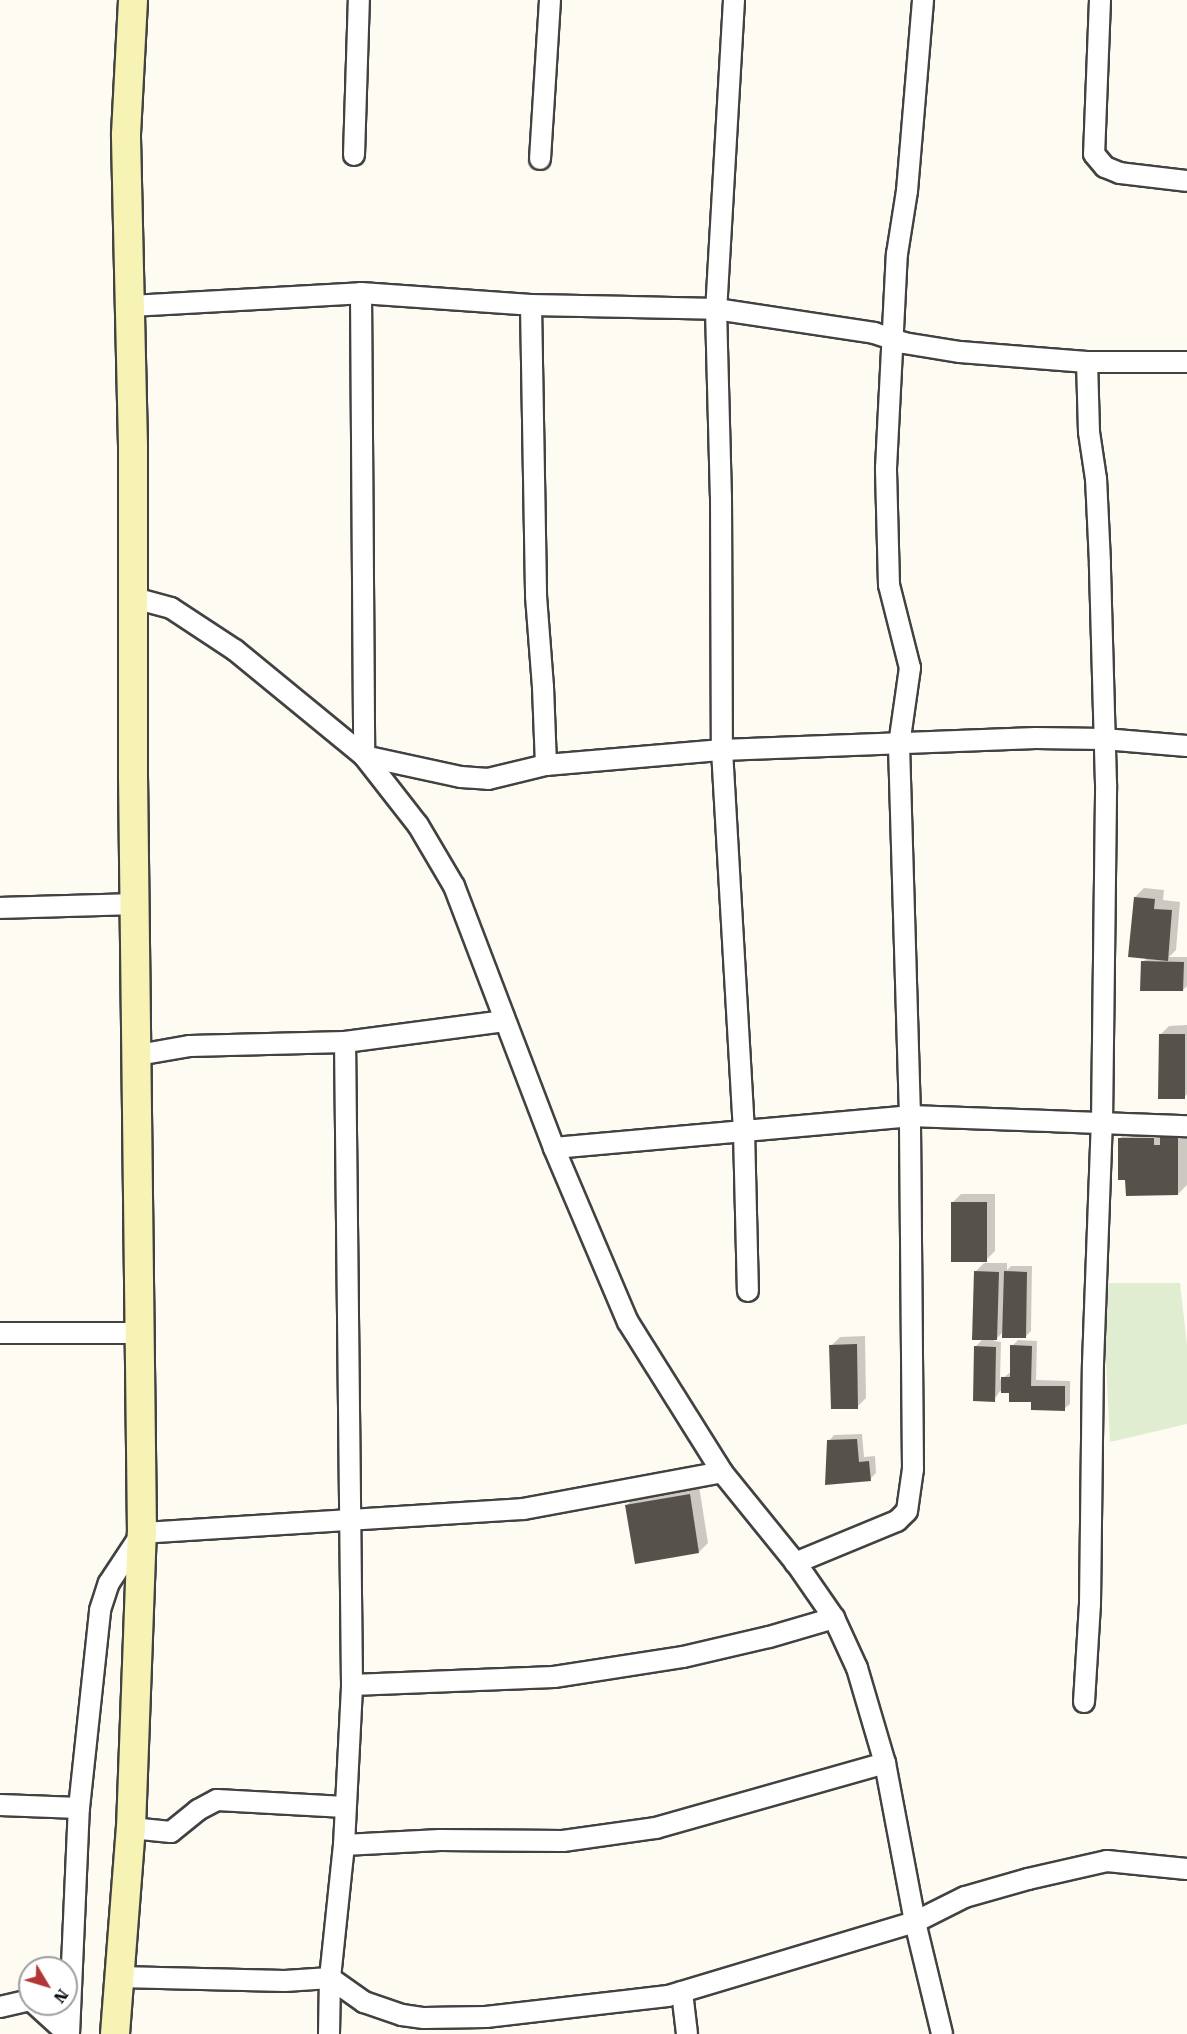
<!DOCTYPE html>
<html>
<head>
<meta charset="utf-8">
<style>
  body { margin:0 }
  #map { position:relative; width:1187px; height:2034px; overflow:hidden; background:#fefcf2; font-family:"Roboto Serif",serif }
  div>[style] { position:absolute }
  .pitch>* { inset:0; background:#e1edd0 }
  .shadow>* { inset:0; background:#0003 }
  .building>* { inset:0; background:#57514c }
  .roads { filter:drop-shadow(2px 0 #424242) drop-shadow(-2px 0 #424242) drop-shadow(0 2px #424242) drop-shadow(0 -2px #424242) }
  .street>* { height:20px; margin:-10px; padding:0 10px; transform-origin:10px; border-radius:10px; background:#fff }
  .secondary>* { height:28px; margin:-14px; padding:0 14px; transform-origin:14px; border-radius:14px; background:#f7f3b4 }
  span { translate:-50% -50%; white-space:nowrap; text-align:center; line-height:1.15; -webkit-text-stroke:6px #fff; paint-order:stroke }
  .north { position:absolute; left:18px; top:1956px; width:60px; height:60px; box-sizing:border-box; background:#fff; border:2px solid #9f9f9f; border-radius:50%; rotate:128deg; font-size:16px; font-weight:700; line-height:24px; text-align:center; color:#0f0f0f }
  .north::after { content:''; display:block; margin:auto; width:21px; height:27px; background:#b13635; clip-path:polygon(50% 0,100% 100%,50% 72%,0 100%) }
</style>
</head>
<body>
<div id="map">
  <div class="pitch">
    <i style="clip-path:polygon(1102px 1283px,1180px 1283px,1187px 1345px,1187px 1424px,1110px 1442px)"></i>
  </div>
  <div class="shadow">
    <i style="clip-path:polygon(1144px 888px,1164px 890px,1163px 900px,1180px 902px,1176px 950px,1169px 957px,1187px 957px,1187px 986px,1183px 990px,1143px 962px,1147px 958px,1135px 897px)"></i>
    <i style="clip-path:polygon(1187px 1025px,1187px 1094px,1184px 1098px,1160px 1035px,1169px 1026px)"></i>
    <i style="clip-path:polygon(1163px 1129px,1163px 1137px,1171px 1129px,1187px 1129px,1187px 1185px,1178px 1194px,1119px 1139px,1128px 1130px)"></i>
    <i style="clip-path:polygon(961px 1194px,995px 1194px,995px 1251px,986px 1260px,952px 1203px)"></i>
    <i style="clip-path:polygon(984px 1263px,1007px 1263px,1007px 1270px,1011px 1266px,1032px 1266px,1031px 1331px,1025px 1337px,1004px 1331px,994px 1341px,1001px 1342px,1000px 1380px,1011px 1372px,1012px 1346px,1018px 1340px,1037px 1341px,1036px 1380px,1070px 1381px,1070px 1404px,1064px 1409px,1011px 1392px,1000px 1391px,994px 1400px,975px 1347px,983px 1339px,975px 1272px)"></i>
    <i style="clip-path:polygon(865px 1336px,866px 1398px,857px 1407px,831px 1346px,840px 1337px)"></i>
    <i style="clip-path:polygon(862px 1434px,864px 1457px,875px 1456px,876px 1473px,870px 1479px,829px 1441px,834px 1435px)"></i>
    <i style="clip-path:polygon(699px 1486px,708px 1543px,699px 1552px,627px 1505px,636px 1496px)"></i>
  </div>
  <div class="building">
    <i style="clip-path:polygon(1134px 897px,1155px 899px,1154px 909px,1172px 910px,1168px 961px,1128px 957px)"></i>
    <i style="clip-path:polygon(1141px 961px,1184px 962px,1183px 991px,1140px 991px)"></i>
    <i style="clip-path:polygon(1159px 1034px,1185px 1034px,1185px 1099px,1158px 1099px)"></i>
    <i style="clip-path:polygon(1160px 1137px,1178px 1137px,1178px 1195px,1126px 1196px,1125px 1180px,1118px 1180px,1118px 1138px,1154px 1138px,1154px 1145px,1160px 1145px)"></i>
    <i style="clip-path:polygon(951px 1202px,987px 1202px,987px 1262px,951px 1262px)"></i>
    <i style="clip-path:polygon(974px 1271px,999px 1272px,997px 1340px,972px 1340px)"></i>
    <i style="clip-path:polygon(1004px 1271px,1027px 1272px,1026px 1338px,1002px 1338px)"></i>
    <i style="clip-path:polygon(857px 1344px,858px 1409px,831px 1409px,829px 1345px)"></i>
    <i style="clip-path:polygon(1010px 1345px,1032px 1346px,1031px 1386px,1065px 1386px,1065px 1411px,1031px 1410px,1031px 1402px,1009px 1402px,1009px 1393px,1001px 1393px,1001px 1377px,1010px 1377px)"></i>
    <i style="clip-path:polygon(974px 1346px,996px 1347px,995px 1402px,973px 1401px)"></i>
    <i style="clip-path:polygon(857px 1439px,859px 1462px,869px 1461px,871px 1481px,825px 1485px,827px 1440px)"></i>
    <i style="clip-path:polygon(690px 1494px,699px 1553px,635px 1564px,625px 1505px)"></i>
  </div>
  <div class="roads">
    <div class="street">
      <i style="left:734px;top:0;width:310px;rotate:93.3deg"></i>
      <i style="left:716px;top:309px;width:187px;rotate:88.5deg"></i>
      <i style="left:721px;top:496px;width:254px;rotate:89.8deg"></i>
      <i style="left:722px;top:750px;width:382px;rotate:86.7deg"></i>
      <i style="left:744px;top:1131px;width:160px;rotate:88.6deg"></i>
      <i style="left:1100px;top:0;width:154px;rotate:92.2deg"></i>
      <i style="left:1094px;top:154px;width:17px;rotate:50deg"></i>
      <i style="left:1105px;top:167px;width:16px;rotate:22deg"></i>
      <i style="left:1120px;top:173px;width:67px;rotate:6.8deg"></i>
      <i style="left:354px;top:155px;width:155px;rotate:-88.2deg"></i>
      <i style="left:540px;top:159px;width:159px;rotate:-86.4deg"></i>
      <i style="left:361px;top:293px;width:463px;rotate:89.6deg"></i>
      <i style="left:364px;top:756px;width:99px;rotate:12.2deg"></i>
      <i style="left:461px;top:777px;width:27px;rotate:4deg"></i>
      <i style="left:488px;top:779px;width:60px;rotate:-13.6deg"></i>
      <i style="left:546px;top:765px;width:177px;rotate:-4.9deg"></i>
      <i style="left:722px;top:750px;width:314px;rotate:-2.2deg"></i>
      <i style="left:1036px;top:738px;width:68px;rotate:0.8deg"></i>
      <i style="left:1104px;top:739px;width:83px;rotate:4.8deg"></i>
      <i style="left:531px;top:305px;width:291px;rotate:89deg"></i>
      <i style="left:536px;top:596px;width:91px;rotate:85.6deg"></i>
      <i style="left:543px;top:687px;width:78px;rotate:87.8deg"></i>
      <i style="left:131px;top:306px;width:230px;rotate:-3.2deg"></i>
      <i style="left:361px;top:293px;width:170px;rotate:4deg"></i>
      <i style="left:531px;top:305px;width:185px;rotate:1.2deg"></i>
      <i style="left:716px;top:309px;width:160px;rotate:8.6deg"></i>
      <i style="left:874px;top:333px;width:32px;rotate:18deg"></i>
      <i style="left:904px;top:343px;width:57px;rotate:9.1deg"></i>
      <i style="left:960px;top:352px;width:127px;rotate:4.5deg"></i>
      <i style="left:1087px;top:362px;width:100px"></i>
      <i style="left:134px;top:598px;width:38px;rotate:15deg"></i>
      <i style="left:171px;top:608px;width:77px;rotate:33.3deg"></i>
      <i style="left:235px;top:650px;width:167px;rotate:39.4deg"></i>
      <i style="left:364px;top:756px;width:88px;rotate:52deg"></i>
      <i style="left:418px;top:825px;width:71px;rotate:59.5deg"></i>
      <i style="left:454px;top:886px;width:280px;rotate:69.1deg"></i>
      <i style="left:554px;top:1148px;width:189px;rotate:67deg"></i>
      <i style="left:628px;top:1322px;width:177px;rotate:57.9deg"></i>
      <i style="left:722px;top:1472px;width:121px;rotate:51deg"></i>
      <i style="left:798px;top:1566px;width:63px;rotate:55.3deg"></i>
      <i style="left:834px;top:1618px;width:55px;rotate:65.3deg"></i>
      <i style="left:857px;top:1668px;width:99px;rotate:73.6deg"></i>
      <i style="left:885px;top:1763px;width:162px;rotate:79.3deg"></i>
      <i style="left:915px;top:1922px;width:115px;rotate:76.4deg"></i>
      <i style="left:0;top:908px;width:135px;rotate:-1.7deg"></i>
      <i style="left:138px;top:1055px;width:53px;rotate:-9.8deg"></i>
      <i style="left:190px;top:1046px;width:155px;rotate:-1.5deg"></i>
      <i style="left:345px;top:1042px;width:161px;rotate:-7.5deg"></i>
      <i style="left:554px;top:1148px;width:357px;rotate:-5.1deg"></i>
      <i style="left:910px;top:1116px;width:277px;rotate:2.1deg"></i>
      <i style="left:0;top:1333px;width:142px"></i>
      <i style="left:795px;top:1563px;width:110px;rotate:-22.4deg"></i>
      <i style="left:897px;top:1521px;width:14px;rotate:-45deg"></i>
      <i style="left:907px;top:1511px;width:42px;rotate:-81.9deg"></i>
      <i style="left:913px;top:1469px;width:353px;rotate:-90.5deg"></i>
      <i style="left:910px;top:1116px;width:371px;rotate:-91.7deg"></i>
      <i style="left:899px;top:745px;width:78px;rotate:-81.9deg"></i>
      <i style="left:910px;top:668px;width:86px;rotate:-104.2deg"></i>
      <i style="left:889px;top:585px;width:117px;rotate:-91.5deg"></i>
      <i style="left:886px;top:468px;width:214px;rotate:-87.1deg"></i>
      <i style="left:897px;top:254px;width:64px;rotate:-81deg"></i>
      <i style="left:907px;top:191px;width:192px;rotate:-85.2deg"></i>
      <i style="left:352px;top:1685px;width:202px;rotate:-2.3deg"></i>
      <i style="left:554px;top:1677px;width:131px;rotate:-8.8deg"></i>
      <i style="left:683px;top:1657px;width:88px;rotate:-13.1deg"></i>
      <i style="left:769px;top:1637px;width:68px;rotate:-16.3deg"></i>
      <i style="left:1084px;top:1702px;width:98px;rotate:-86.5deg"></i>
      <i style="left:1090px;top:1604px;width:240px;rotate:-89.3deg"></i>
      <i style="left:1093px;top:1364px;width:241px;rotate:-87.9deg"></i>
      <i style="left:1102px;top:1123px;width:339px;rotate:-89.3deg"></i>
      <i style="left:1106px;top:784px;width:221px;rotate:-91.6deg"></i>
      <i style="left:1100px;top:563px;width:84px;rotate:-92.7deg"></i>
      <i style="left:1096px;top:479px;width:48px;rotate:-98.5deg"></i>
      <i style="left:1089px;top:432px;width:70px;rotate:-91.6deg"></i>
      <i style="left:0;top:1805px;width:79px;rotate:2.2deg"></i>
      <i style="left:131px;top:1828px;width:40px;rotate:5.7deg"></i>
      <i style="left:171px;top:1832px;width:35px;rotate:-39deg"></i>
      <i style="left:198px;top:1810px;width:21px;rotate:-28deg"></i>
      <i style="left:217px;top:1800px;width:128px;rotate:3.1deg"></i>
      <i style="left:344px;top:1845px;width:96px;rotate:-3deg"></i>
      <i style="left:440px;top:1840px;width:123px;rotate:0.5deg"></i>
      <i style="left:563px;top:1841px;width:94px;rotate:-8deg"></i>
      <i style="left:656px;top:1828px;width:238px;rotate:-15.8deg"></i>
      <i style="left:119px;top:1977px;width:166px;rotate:1.4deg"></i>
      <i style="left:285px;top:1981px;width:45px;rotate:-3.8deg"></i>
      <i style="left:330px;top:1978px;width:42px;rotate:35.2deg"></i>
      <i style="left:364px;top:2002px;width:40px;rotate:18.9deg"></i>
      <i style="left:402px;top:2015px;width:22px;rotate:8deg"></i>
      <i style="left:424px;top:2018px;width:62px;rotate:-0.9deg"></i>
      <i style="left:486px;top:2017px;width:183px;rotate:-6.6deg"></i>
      <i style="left:668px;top:1996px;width:258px;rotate:-16.7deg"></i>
      <i style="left:915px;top:1922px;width:56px;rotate:-26.6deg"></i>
      <i style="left:965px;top:1897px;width:66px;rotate:-15.9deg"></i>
      <i style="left:1028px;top:1879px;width:81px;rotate:-12.8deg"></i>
      <i style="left:1107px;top:1861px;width:80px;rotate:5.7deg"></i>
      <i style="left:682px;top:1992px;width:42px;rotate:83.2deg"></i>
      <i style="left:35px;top:2004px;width:45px;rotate:42.3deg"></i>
      <i style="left:0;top:2007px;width:31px;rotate:-13deg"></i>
      <i style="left:69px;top:2034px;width:226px;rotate:-87.5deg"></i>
      <i style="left:79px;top:1808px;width:199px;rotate:-83.9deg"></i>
      <i style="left:100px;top:1610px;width:28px;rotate:-72deg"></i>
      <i style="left:109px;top:1583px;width:60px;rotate:-56.6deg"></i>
      <i style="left:142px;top:1533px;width:382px;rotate:-3.6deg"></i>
      <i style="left:523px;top:1509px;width:202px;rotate:-10.5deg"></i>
      <i style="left:329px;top:2034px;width:56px;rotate:-89deg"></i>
      <i style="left:330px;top:1978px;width:134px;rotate:-84deg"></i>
      <i style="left:344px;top:1845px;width:160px;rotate:-87.1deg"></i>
      <i style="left:352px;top:1685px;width:643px;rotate:-90.62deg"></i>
    </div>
    <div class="secondary">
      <i style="left:115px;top:2034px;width:207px;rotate:-85.6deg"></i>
      <i style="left:131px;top:1828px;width:295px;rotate:-87.9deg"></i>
      <i style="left:142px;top:1533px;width:755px;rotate:-90.68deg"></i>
      <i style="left:133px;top:778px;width:332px;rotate:-90deg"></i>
      <i style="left:133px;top:446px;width:312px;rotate:-91.3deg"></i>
      <i style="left:126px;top:134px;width:134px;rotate:-87deg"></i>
    </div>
  </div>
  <div class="north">N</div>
</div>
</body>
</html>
